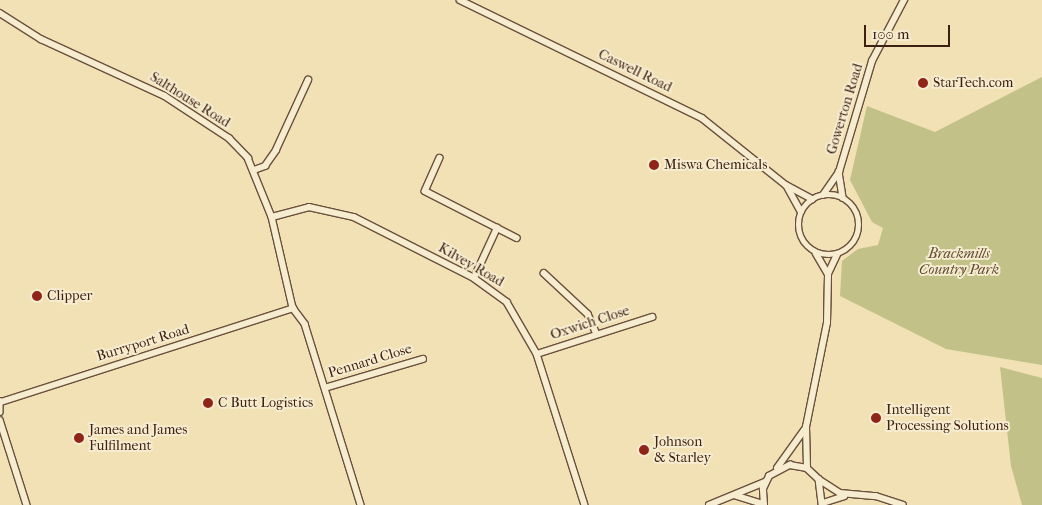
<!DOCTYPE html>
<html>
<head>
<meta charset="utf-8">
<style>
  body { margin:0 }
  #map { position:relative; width:1042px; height:505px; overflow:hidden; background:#f1e1b5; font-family:"IM FELL French Canon",serif }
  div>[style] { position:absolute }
  .green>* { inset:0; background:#c1c188 }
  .roads { filter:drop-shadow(1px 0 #6a503c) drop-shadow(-1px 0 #6a503c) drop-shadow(0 1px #6a503c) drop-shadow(0 -1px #6a503c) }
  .minor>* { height:5.5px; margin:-2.75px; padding:0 2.75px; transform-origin:2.75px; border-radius:2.75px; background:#f6eccf }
  .minor>.ring { margin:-2.75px; padding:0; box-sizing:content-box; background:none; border:5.5px solid #f6eccf; border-radius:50% }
  .dots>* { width:14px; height:14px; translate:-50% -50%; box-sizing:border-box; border:2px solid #f6eccf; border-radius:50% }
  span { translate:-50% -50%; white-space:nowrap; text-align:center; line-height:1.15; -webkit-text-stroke:4px #f6eccf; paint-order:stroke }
  .street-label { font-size:14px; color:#3d2013 }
  .poi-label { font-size:14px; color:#3d2013 }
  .left { translate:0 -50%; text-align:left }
  .park-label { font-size:14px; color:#5e4830; font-style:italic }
  .scale { position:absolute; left:864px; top:25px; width:86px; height:22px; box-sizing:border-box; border:2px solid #3d2013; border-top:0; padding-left:6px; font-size:15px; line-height:18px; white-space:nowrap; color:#3d2013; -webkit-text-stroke:4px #f6eccf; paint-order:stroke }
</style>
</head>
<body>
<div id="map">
  <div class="green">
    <i style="clip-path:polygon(1042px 77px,1042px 365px,946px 349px,840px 296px,842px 261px,858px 249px,878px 245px,883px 228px,872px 222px,850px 180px,867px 106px,935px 132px)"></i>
    <i style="clip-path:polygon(1000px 367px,1042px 378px,1042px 505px,1022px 505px,1011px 466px)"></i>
  </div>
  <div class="roads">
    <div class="minor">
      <i style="left:460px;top:0;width:269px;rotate:26deg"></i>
      <i style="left:702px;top:118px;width:107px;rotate:38.6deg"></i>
      <i style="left:786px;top:185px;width:30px;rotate:28deg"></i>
      <i style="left:0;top:13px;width:49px;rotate:32.4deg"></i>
      <i style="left:41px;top:39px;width:136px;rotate:24.7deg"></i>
      <i style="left:165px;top:96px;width:77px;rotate:33.3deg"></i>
      <i style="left:229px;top:138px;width:28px;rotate:46deg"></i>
      <i style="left:248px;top:158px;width:64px;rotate:67.9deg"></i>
      <i style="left:272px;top:217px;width:93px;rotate:77deg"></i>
      <i style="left:293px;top:308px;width:20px;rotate:53deg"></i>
      <i style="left:305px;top:324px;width:189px;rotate:72.8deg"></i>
      <i style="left:440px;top:158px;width:36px;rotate:114deg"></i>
      <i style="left:425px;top:191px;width:103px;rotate:27.1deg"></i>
      <i style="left:254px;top:170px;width:12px;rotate:-20deg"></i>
      <i style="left:265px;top:166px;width:19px;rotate:-55deg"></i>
      <i style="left:276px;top:150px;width:77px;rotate:-65.4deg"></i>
      <i style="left:839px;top:172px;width:26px;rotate:81deg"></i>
      <i style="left:787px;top:186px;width:29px;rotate:61deg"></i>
      <i class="ring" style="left:799px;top:195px;width:54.5px;height:54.5px"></i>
      <i style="left:823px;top:195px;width:28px;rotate:-55deg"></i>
      <i style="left:839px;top:172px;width:116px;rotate:-73.4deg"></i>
      <i style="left:872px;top:61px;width:69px;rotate:-62.3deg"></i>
      <i style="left:272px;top:217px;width:38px;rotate:-15deg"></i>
      <i style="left:309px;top:207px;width:46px;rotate:12.5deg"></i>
      <i style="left:354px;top:217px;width:135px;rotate:26.9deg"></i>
      <i style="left:474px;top:278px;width:41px;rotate:36deg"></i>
      <i style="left:507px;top:302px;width:60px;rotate:60deg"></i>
      <i style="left:537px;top:354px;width:158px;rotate:72.4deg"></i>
      <i style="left:816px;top:253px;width:24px;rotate:60deg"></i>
      <i style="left:544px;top:273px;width:60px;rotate:43deg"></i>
      <i style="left:588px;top:314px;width:22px;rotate:66deg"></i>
      <i style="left:474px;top:278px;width:55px;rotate:-65.3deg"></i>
      <i style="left:537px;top:354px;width:121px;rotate:-17.8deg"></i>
      <i style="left:325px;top:388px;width:102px;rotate:-16.5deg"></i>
      <i style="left:0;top:401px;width:11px;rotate:90deg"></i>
      <i style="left:1px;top:402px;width:307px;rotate:-17.8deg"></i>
      <i style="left:0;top:420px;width:89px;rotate:72.4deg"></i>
      <i style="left:777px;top:468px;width:48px;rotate:-54.3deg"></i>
      <i style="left:807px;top:468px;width:41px;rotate:-91.4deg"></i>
      <i style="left:806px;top:427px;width:106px;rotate:-78.6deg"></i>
      <i style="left:827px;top:323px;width:49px;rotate:-88.8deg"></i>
      <i style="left:828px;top:274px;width:21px;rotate:-65deg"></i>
      <i style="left:820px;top:480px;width:24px;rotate:33deg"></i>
      <i style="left:840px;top:493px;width:36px;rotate:5deg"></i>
      <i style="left:876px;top:496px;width:28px;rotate:18deg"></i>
      <i style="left:737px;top:496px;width:28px;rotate:17deg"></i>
      <i style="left:823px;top:503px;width:22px;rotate:-18deg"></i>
      <i style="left:709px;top:505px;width:61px;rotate:-22.3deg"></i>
      <i style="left:764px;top:505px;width:16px;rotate:-94deg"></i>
      <i style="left:763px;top:489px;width:14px;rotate:-65deg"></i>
      <i style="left:769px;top:476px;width:24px;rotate:-28deg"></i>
      <i style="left:790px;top:465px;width:17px;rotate:10deg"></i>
      <i style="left:807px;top:468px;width:16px;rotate:43deg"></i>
      <i style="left:819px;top:479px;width:26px;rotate:83deg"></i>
    </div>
  </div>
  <div class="dots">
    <i style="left:923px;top:83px;background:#8f2418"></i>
    <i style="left:654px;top:165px;background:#8f2418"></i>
    <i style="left:37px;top:296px;background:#8f2418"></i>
    <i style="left:208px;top:403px;background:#8f2418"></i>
    <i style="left:876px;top:418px;background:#8f2418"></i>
    <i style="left:79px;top:438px;background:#8f2418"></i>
    <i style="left:644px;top:450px;background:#8f2418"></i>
  </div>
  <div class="street-label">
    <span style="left:635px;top:71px;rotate:26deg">Caswell Road</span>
    <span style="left:190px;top:100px;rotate:32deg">Salthouse Road</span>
    <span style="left:845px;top:109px;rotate:-73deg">Gowerton Road</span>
    <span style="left:471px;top:265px;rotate:30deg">Kilvey Road</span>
    <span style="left:590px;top:323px;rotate:-18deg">Oxwich Close</span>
    <span style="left:143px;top:343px;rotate:-17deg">Burryport Road</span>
    <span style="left:370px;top:361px;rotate:-17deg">Pennard Close</span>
  </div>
  <div class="poi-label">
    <span class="left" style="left:933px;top:83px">StarTech.com</span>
    <span class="left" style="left:664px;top:165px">Miswa Chemicals</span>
    <span class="left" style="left:47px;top:296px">Clipper</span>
    <span class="left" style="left:218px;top:403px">C Butt Logistics</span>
    <span class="left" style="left:886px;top:418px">Intelligent<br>Processing Solutions</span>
    <span class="left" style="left:89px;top:438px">James and James<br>Fulfilment</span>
    <span class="left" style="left:654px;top:450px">Johnson<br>&amp; Starley</span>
  </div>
  <div class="park-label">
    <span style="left:959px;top:262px">Brackmills<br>Country Park</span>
  </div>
  <div class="scale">100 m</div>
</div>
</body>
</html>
